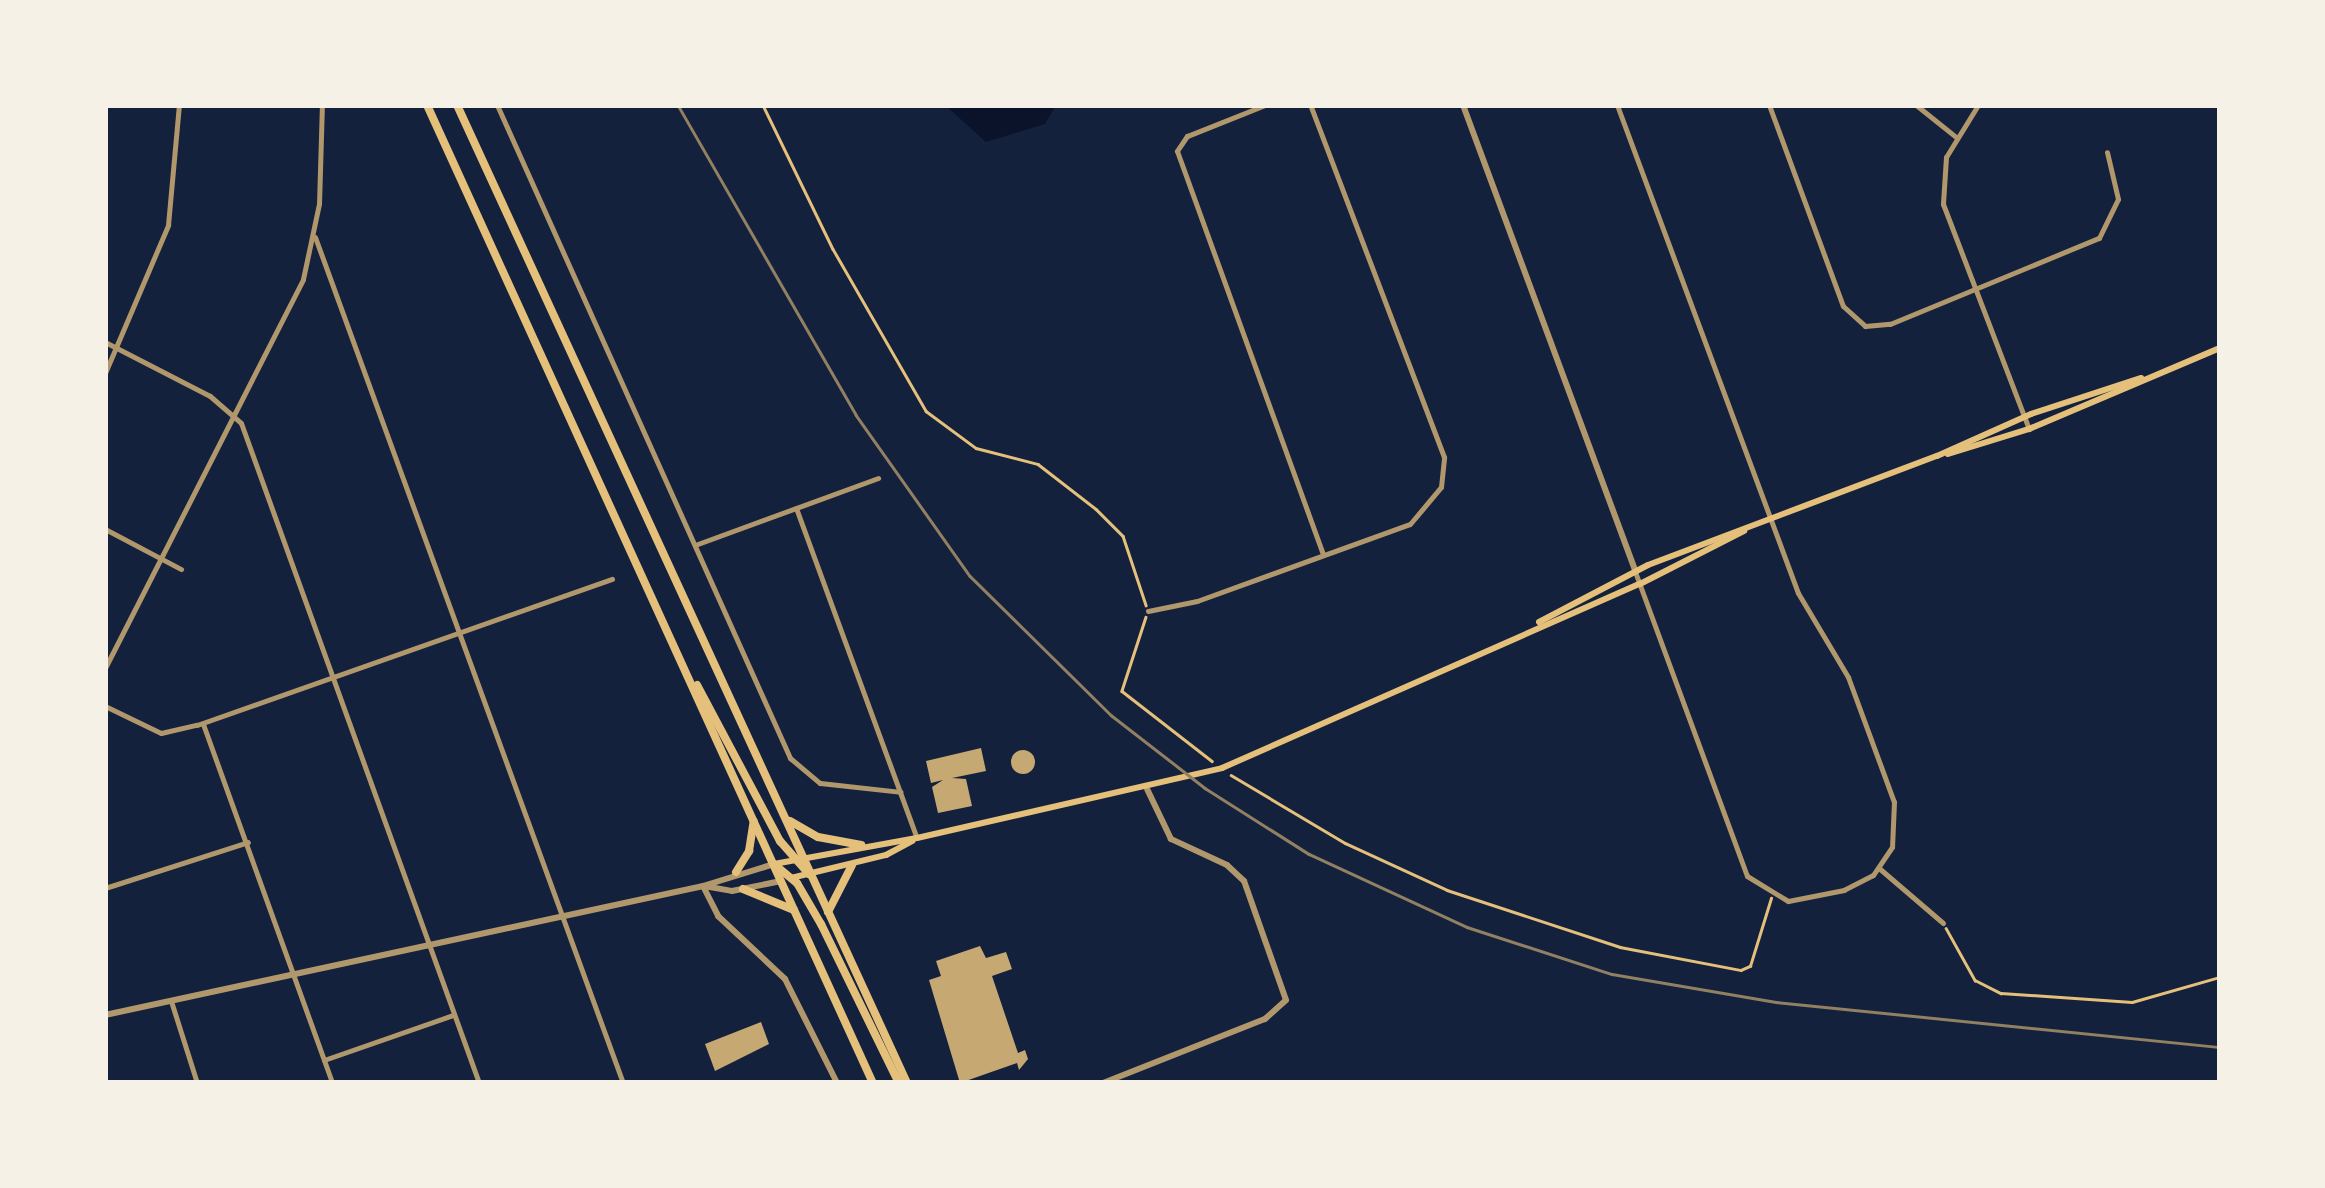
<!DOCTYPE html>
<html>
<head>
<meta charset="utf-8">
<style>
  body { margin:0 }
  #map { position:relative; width:2325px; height:1188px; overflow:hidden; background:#14213d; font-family:Lato,sans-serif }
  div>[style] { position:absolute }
  .water>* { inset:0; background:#0b132b }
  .building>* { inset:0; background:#c6a872 }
  .round { border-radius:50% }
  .path>* { height:2.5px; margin:-1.25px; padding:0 1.25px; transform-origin:1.25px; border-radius:1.25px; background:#e5c07b }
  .minor>* { height:5px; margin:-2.5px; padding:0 2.5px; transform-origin:2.5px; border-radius:2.5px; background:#b1986c }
  .tertiary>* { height:6px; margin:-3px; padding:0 3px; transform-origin:3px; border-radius:3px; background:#b1986c }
  .secondary>* { height:6px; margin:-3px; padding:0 3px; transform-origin:3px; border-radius:3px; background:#e5c07b }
  .primary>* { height:8px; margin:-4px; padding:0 4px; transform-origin:4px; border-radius:4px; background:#e5c07b }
  .rail>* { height:2.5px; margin:-1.25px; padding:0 1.25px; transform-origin:1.25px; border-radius:1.25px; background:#918062 }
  span { translate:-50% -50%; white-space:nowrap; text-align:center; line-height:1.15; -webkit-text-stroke:9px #f6f1e7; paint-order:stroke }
  .frame { position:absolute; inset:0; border:108px solid #f6f1e7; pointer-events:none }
</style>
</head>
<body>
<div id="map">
  <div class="water">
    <i style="clip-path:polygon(945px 105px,1056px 105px,1045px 124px,986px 142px)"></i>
  </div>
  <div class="building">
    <i style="clip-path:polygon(981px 748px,986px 771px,952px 778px,966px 779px,972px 806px,938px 813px,932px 787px,943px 780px,931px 783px,926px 761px)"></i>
    <i class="round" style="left:1011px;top:750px;width:24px;height:24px"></i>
    <i style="clip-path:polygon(980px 946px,986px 958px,1006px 952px,1012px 969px,992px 976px,1018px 1053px,1025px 1050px,1028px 1059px,1019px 1070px,1017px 1063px,960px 1083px,929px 980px,941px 976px,936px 961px)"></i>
    <i style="clip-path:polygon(761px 1022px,769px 1044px,715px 1071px,705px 1044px)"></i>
  </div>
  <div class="path">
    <i style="left:763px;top:105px;width:160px;rotate:64.1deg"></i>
    <i style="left:833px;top:249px;width:187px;rotate:60.1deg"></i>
    <i style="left:926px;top:411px;width:62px;rotate:36.5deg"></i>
    <i style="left:976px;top:448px;width:64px;rotate:14.5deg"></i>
    <i style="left:1038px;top:464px;width:73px;rotate:37.8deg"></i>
    <i style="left:1096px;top:509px;width:38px;rotate:45deg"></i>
    <i style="left:1123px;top:536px;width:73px;rotate:71.6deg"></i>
    <i style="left:1146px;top:617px;width:78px;rotate:108deg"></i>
    <i style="left:1122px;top:691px;width:114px;rotate:37.9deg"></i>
    <i style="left:1231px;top:775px;width:133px;rotate:30.8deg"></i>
    <i style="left:1345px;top:843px;width:112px;rotate:24.7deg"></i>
    <i style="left:1447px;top:890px;width:182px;rotate:18.2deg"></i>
    <i style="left:1620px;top:947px;width:123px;rotate:10.8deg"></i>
    <i style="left:1741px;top:970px;width:10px;rotate:-24deg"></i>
    <i style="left:1750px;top:966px;width:71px;rotate:-72.8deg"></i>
    <i style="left:1946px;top:928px;width:60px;rotate:60.9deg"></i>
    <i style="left:1975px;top:980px;width:29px;rotate:27deg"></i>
    <i style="left:2001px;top:993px;width:131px;rotate:3.9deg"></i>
    <i style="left:2132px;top:1002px;width:91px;rotate:-15.9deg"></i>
  </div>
  <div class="minor">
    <i style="left:497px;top:105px;width:716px;rotate:65.83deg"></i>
    <i style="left:790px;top:758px;width:39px;rotate:40deg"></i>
    <i style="left:820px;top:783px;width:81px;rotate:6.3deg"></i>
    <i style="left:1265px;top:105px;width:84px;rotate:158.3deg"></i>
    <i style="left:1187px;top:136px;width:18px;rotate:124deg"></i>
    <i style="left:1177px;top:151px;width:429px;rotate:70.1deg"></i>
    <i style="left:1617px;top:105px;width:520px;rotate:69.65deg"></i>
    <i style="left:1798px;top:593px;width:98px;rotate:59.2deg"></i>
    <i style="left:1848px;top:677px;width:133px;rotate:69.8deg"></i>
    <i style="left:1894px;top:802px;width:45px;rotate:92.5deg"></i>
    <i style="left:1892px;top:847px;width:34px;rotate:124deg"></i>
    <i style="left:1873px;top:875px;width:33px;rotate:153deg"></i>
    <i style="left:1844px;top:890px;width:57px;rotate:168.9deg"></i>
    <i style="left:1788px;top:901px;width:48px;rotate:-148.6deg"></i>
    <i style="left:1747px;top:876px;width:325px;rotate:-110.2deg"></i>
    <i style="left:1769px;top:105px;width:214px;rotate:69.8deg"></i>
    <i style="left:1843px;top:306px;width:30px;rotate:42deg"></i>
    <i style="left:1865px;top:326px;width:25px;rotate:-5deg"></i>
    <i style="left:1890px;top:324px;width:226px;rotate:-22.4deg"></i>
    <i style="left:2099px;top:238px;width:43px;rotate:-64deg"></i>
    <i style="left:2118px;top:199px;width:48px;rotate:-103.2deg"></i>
    <i style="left:1916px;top:105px;width:51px;rotate:38.7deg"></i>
    <i style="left:1978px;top:105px;width:61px;rotate:121.6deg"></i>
    <i style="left:1946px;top:157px;width:47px;rotate:93.7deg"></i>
    <i style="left:1943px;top:204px;width:241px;rotate:69.1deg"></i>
    <i style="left:315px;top:237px;width:900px;rotate:70deg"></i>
    <i style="left:105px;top:342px;width:118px;rotate:27.2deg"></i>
    <i style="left:210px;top:396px;width:41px;rotate:41.1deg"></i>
    <i style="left:241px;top:423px;width:702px;rotate:70.17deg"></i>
    <i style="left:105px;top:373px;width:161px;rotate:-66.9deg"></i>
    <i style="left:168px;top:225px;width:121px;rotate:-84.8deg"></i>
    <i style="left:796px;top:508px;width:351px;rotate:69.9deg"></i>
    <i style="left:105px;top:529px;width:86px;rotate:27.8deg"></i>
    <i style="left:695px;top:545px;width:195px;rotate:-20.1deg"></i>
    <i style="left:1148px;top:611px;width:50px;rotate:-11.5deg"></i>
    <i style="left:1197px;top:601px;width:226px;rotate:-19.9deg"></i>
    <i style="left:1410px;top:524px;width:48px;rotate:-50deg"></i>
    <i style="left:1441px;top:487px;width:30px;rotate:-84deg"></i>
    <i style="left:1444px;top:457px;width:377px;rotate:-110.8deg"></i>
    <i style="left:105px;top:668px;width:436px;rotate:-63deg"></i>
    <i style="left:303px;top:279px;width:77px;rotate:-78deg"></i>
    <i style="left:319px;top:204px;width:99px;rotate:-88.3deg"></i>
    <i style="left:105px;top:706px;width:62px;rotate:25.7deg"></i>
    <i style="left:161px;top:733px;width:37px;rotate:-13deg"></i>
    <i style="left:197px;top:725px;width:440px;rotate:-19.4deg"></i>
    <i style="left:203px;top:724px;width:381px;rotate:70.2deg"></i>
    <i style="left:1880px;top:869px;width:83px;rotate:40.6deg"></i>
    <i style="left:105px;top:888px;width:150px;rotate:-17.8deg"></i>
    <i style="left:171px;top:1001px;width:86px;rotate:72.4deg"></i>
    <i style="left:324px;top:1060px;width:137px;rotate:-19.2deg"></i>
  </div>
  <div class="tertiary">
    <i style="left:1463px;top:105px;width:497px;rotate:69.7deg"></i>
    <i style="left:703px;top:886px;width:34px;rotate:63deg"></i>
    <i style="left:718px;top:916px;width:92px;rotate:43.2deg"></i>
    <i style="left:785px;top:979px;width:116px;rotate:63.4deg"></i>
    <i style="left:704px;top:886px;width:28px;rotate:10deg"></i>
    <i style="left:732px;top:891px;width:50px;rotate:-11.5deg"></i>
    <i style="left:105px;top:1015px;width:612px;rotate:-12.17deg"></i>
    <i style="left:703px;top:886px;width:74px;rotate:-17.2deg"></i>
    <i style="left:1103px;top:1083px;width:174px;rotate:-21.6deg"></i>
    <i style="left:1265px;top:1019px;width:28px;rotate:-42deg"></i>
    <i style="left:1286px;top:1000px;width:126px;rotate:-109.4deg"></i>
    <i style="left:1244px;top:881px;width:23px;rotate:-137deg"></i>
    <i style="left:1227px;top:865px;width:62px;rotate:-155.1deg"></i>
    <i style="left:1171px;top:839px;width:55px;rotate:-115.6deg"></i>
  </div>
  <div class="secondary">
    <i style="left:1948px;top:454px;width:85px;rotate:-17.2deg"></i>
    <i style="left:2029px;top:429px;width:207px;rotate:-23deg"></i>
    <i style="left:1539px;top:622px;width:123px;rotate:-27.6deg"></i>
    <i style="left:1648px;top:565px;width:309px;rotate:-20.7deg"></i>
    <i style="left:1937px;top:456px;width:103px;rotate:-24.1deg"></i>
    <i style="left:2031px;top:414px;width:116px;rotate:-18.1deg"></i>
    <i style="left:774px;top:864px;width:145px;rotate:-10.3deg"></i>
    <i style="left:917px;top:838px;width:313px;rotate:-12.9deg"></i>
    <i style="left:1222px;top:768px;width:457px;rotate:-23.8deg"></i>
    <i style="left:1640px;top:584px;width:117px;rotate:-27deg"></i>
    <i style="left:791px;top:878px;width:98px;rotate:-13.6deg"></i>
    <i style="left:886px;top:855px;width:30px;rotate:-28deg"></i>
  </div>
  <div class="primary">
    <i style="left:427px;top:105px;width:1075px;rotate:65.49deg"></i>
    <i style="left:457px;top:105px;width:1077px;rotate:65.29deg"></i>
    <i style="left:697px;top:685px;width:177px;rotate:62deg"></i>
    <i style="left:780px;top:841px;width:44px;rotate:48.7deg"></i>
    <i style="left:790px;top:821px;width:32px;rotate:30deg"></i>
    <i style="left:818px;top:837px;width:44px;rotate:10.5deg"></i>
    <i style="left:774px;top:864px;width:30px;rotate:40deg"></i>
    <i style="left:797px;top:883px;width:48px;rotate:59.7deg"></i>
    <i style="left:821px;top:924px;width:177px;rotate:63.9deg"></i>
    <i style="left:736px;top:872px;width:25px;rotate:-58deg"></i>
    <i style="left:749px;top:851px;width:30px;rotate:-81deg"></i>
    <i style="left:743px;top:889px;width:55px;rotate:22.4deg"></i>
    <i style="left:828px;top:912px;width:53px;rotate:-62.9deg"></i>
  </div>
  <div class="rail">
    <i style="left:678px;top:105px;width:357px;rotate:60.1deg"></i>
    <i style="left:856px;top:415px;width:197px;rotate:54.7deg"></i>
    <i style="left:970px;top:576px;width:198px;rotate:44.6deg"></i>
    <i style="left:1111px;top:715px;width:119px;rotate:37.8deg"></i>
    <i style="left:1205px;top:788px;width:123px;rotate:32.4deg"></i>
    <i style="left:1309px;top:854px;width:174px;rotate:24.8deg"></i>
    <i style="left:1467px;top:927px;width:152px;rotate:18deg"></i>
    <i style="left:1612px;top:974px;width:166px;rotate:9.7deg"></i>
    <i style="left:1776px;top:1002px;width:446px;rotate:5.8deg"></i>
  </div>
  <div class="frame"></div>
</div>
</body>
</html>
